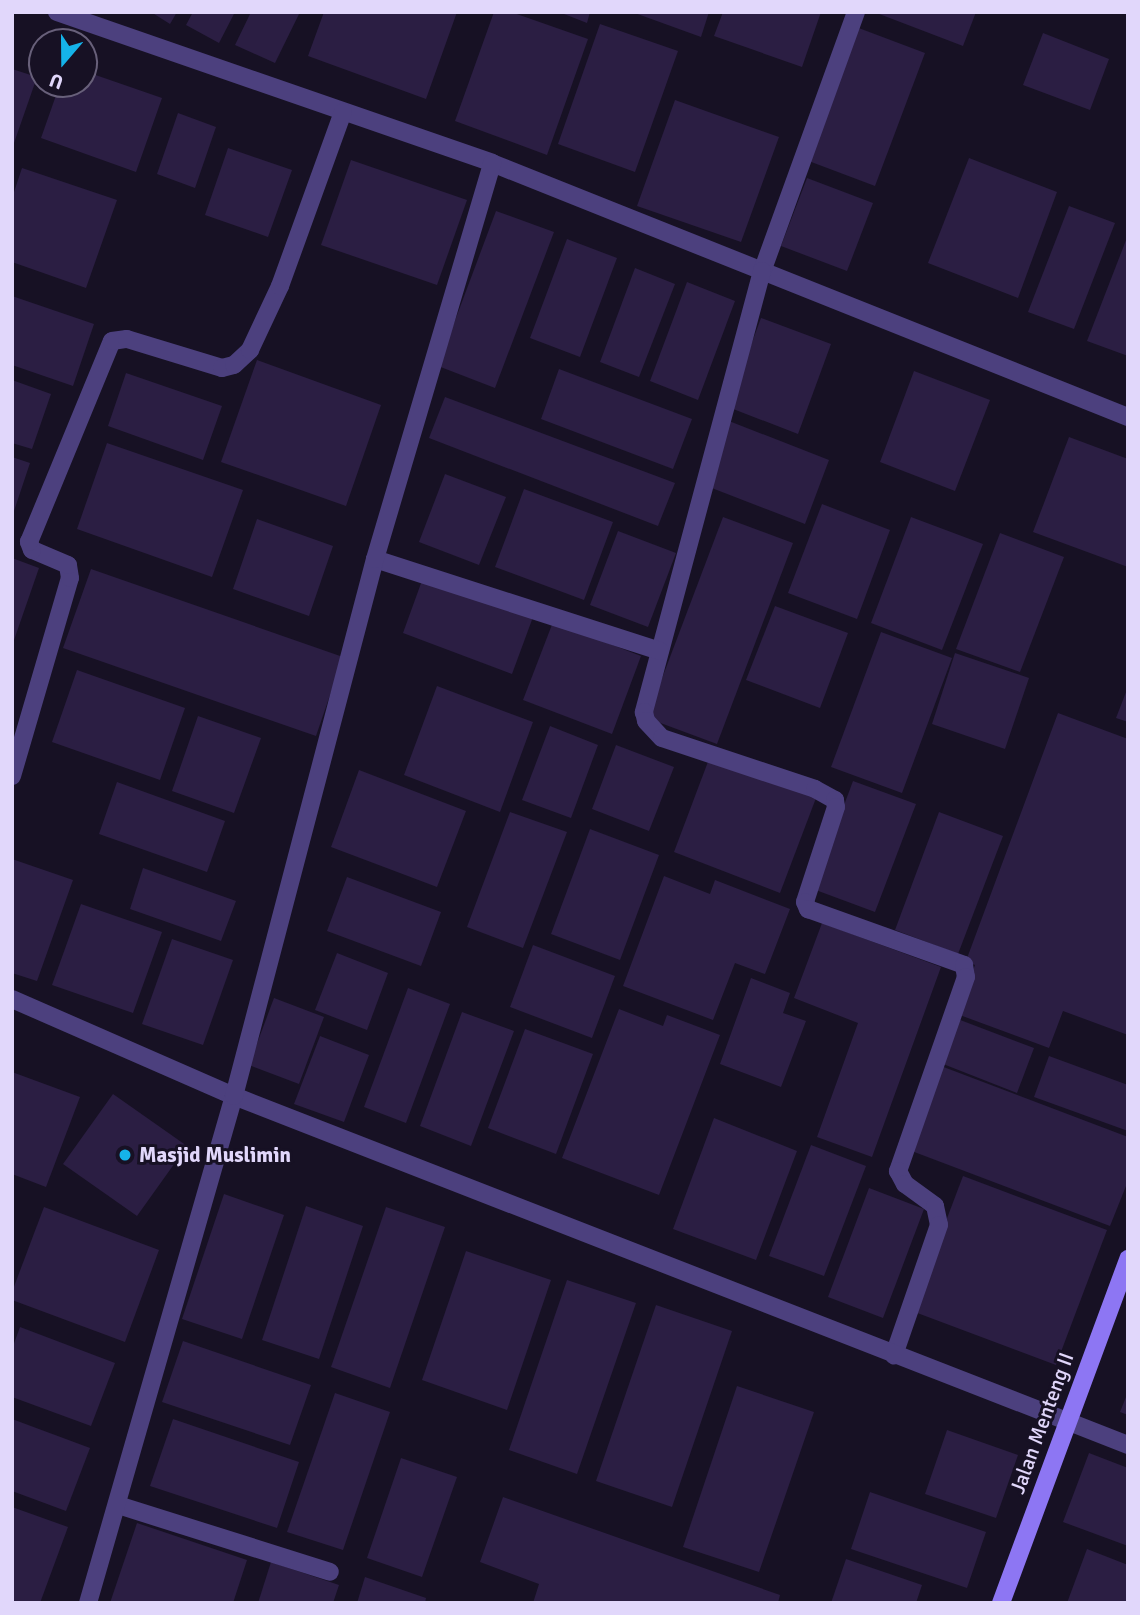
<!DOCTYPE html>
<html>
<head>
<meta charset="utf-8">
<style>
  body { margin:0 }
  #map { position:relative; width:1140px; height:1615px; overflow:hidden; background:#171124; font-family:Signika,sans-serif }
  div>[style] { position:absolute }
  .building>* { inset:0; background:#2b1e43 }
  .street>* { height:18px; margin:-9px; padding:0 9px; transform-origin:9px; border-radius:9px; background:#4c407e }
  .secondary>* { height:18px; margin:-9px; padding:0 9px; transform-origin:9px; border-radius:9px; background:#8d76f3 }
  .dots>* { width:19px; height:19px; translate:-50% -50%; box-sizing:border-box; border:4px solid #171124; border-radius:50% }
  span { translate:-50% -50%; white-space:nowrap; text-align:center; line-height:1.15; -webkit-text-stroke:6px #171124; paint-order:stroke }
  .poi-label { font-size:21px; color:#e1d7fb; font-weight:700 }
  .left { translate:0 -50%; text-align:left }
  .street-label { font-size:21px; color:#e1d7fb }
  .frame { position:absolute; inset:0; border:14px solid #e1d7fb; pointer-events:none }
  .north { position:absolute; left:28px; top:28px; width:70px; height:70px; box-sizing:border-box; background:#171124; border:2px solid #68607a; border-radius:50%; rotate:200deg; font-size:19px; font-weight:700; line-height:28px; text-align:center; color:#e1d7fb }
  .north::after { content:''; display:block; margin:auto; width:24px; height:32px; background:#15b3e9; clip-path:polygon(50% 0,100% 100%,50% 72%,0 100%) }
</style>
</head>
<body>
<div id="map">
  <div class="building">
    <i style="clip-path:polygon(151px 12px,177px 12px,170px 24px)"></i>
    <i style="clip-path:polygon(193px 12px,235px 12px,219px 43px,186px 25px)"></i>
    <i style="clip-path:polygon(251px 12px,300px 12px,275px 63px,235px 45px)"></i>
    <i style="clip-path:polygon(324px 12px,457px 12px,426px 99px,308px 56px)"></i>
    <i style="clip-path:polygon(494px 12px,511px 12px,588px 39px,547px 155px,455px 121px)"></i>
    <i style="clip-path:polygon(559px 12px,590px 12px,587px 23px)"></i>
    <i style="clip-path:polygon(632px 12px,709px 12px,701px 37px)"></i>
    <i style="clip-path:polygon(723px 12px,821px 12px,802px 67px,714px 36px)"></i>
    <i style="clip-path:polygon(874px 12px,976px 12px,963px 46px)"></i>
    <i style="clip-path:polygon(600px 24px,678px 51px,635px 172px,558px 144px)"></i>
    <i style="clip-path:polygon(856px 27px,925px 53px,875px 186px,806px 160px)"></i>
    <i style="clip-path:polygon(1043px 33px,1109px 59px,1090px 110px,1023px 85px)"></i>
    <i style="clip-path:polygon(12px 69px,37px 77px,14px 143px,12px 142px)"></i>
    <i style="clip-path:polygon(84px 71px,162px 98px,136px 172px,41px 138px,60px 84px,84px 84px)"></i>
    <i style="clip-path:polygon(675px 100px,779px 137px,741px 242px,637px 206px)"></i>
    <i style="clip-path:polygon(178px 113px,216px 127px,195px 188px,157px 174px)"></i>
    <i style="clip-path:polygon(228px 148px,292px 170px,268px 237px,205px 215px)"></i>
    <i style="clip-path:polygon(969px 158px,1057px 192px,1018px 298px,928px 263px)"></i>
    <i style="clip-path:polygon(351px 160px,467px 200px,437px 285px,321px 245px)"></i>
    <i style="clip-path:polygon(22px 168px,117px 200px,86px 288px,12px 262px,12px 198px)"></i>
    <i style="clip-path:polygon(807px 178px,873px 203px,847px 271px,781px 246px)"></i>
    <i style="clip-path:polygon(1069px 206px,1115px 223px,1074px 329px,1028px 312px)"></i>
    <i style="clip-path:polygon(496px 211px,554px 232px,495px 388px,438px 366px)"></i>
    <i style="clip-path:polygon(1128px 235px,1128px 356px,1087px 341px)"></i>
    <i style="clip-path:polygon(567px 239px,617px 258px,580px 357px,530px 338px)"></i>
    <i style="clip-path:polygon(635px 268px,675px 284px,639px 377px,600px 362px)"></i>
    <i style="clip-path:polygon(687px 282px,735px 301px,698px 400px,650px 381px)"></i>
    <i style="clip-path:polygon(12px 296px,94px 324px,73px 386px,12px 365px)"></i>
    <i style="clip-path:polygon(761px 318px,831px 344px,798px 434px,728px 407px)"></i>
    <i style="clip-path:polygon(257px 360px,381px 405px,346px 506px,221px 462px)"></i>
    <i style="clip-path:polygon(559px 369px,692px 419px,673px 469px,541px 419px)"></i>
    <i style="clip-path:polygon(914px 371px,990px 400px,955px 491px,880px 462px)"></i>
    <i style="clip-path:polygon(126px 373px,222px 406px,203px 460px,108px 426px)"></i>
    <i style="clip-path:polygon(12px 380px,51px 394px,32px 449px,12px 443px)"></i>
    <i style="clip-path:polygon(445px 397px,675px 483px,658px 526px,429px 438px)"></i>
    <i style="clip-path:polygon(729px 421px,829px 460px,805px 524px,704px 485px)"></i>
    <i style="clip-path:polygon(1069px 437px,1128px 459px,1128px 567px,1033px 532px)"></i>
    <i style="clip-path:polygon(107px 443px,243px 490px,212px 577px,77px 529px)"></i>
    <i style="clip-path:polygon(12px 457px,30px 463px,13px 514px,12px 514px)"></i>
    <i style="clip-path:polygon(445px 474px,506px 497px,479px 565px,419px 542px)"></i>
    <i style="clip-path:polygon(524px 489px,613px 522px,584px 600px,495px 567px)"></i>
    <i style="clip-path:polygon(822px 504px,890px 530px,857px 619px,788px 593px)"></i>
    <i style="clip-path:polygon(723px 517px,793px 543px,717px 744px,647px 718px)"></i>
    <i style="clip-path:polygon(911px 517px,983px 544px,942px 650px,871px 623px)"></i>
    <i style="clip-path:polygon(257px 519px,333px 546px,309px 616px,233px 589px)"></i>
    <i style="clip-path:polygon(618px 531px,676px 553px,648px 627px,590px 605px)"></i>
    <i style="clip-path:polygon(1000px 533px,1064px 557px,1020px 672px,956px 649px)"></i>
    <i style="clip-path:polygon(12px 558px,39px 568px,13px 643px,12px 643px)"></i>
    <i style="clip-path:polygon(91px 569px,343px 657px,316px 736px,63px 648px)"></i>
    <i style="clip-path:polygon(424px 575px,533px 617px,512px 674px,403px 633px)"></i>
    <i style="clip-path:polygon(775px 606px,848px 633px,820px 708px,746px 680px)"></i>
    <i style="clip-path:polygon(553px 622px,641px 656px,612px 734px,523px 700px)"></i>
    <i style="clip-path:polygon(881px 632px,952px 658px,902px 793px,831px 767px)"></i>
    <i style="clip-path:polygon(955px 653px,1029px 678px,1005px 749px,932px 724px)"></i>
    <i style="clip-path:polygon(77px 670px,185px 708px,160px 780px,52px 742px)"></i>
    <i style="clip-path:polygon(437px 686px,533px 722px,500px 812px,404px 775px)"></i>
    <i style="clip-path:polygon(1128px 687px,1128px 722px,1116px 718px)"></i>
    <i style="clip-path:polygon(1058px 713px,1128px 739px,1128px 1035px,1063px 1011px,1049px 1048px,957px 1014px,975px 965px,966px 961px)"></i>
    <i style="clip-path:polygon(198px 716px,261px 738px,234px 813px,172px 791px)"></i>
    <i style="clip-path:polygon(550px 726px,598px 745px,571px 818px,522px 800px)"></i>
    <i style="clip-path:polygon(616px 745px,674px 767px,649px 831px,592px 809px)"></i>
    <i style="clip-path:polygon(709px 759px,816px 798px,780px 893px,674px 852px)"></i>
    <i style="clip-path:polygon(359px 770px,466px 811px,437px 887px,331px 847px)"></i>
    <i style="clip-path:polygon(853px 781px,916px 804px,875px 912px,813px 889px)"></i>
    <i style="clip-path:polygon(117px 782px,225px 821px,207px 872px,99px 834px)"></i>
    <i style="clip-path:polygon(510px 812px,567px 832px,523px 948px,467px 927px)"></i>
    <i style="clip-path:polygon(939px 812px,1003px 836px,958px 954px,895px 930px)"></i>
    <i style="clip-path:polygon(590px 829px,659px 855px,620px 960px,551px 934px)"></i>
    <i style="clip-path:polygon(12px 859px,73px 880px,37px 981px,12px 973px)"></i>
    <i style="clip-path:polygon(143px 868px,236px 901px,221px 941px,130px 909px)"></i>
    <i style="clip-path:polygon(664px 876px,710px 894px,715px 880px,790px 909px,765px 974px,735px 963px,713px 1020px,623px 986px)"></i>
    <i style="clip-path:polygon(347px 877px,441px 912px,421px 966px,327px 931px)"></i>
    <i style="clip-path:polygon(81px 904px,162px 932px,133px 1013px,52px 985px)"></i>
    <i style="clip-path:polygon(822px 923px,941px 967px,872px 1157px,817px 1137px,858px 1023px,794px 998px)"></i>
    <i style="clip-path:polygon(172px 939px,233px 960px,203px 1045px,142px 1024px)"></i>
    <i style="clip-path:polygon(533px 945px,615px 976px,592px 1038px,510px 1007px)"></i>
    <i style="clip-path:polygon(337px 953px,388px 973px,367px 1030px,315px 1010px)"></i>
    <i style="clip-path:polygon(751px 978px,790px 993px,783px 1013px,806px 1021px,781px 1087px,720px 1064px)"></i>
    <i style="clip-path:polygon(408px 988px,450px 1004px,406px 1123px,364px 1107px)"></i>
    <i style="clip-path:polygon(274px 998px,324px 1017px,299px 1084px,249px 1065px)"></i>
    <i style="clip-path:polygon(619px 1009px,663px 1026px,667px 1015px,720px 1035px,659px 1195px,562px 1158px)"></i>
    <i style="clip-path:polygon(462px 1012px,514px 1031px,471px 1146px,420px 1126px)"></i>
    <i style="clip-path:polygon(955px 1018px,1034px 1048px,1017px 1093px,938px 1062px)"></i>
    <i style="clip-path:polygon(525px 1029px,593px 1054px,556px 1154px,488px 1128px)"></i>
    <i style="clip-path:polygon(320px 1036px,369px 1055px,344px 1122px,294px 1104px)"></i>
    <i style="clip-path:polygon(1049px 1056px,1128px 1085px,1128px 1131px,1034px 1097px)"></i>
    <i style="clip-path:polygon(941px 1066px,1128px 1137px,1128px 1181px,1110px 1226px,909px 1150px)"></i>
    <i style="clip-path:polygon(12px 1072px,80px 1097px,46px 1187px,12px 1174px)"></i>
    <i style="clip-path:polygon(113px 1094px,187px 1146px,137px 1216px,63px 1164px)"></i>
    <i style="clip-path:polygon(714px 1118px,797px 1151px,756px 1260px,673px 1229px)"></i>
    <i style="clip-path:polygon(811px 1145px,866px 1166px,824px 1276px,769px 1256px)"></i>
    <i style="clip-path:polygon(963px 1176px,1107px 1230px,1056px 1365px,912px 1311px)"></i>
    <i style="clip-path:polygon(869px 1188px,924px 1209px,883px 1318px,828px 1297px)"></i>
    <i style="clip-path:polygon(224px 1194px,284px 1215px,242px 1339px,182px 1319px)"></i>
    <i style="clip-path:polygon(306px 1206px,363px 1226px,319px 1359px,262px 1340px)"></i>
    <i style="clip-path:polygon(44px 1207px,159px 1250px,125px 1342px,12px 1300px,12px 1292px)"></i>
    <i style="clip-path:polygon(386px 1207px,445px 1227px,390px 1388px,331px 1367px)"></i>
    <i style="clip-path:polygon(466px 1251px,551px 1280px,507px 1410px,422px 1380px)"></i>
    <i style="clip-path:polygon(567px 1280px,636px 1303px,577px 1474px,509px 1450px)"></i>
    <i style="clip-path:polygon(656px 1305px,732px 1331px,672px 1507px,596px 1481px)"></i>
    <i style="clip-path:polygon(20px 1327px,115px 1363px,91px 1426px,12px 1397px,12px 1349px)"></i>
    <i style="clip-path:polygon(183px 1341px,311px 1385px,290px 1445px,162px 1402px)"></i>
    <i style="clip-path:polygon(737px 1386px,814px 1412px,759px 1572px,683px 1547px)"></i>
    <i style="clip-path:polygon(1128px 1392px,1128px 1415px,1120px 1412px)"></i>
    <i style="clip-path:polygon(335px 1393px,390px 1412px,343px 1550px,287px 1532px)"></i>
    <i style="clip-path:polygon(12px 1419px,90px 1448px,66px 1511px,12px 1491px)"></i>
    <i style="clip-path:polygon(173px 1419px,299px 1462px,277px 1528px,150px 1486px)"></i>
    <i style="clip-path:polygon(947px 1430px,1018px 1455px,996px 1518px,925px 1494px)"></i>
    <i style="clip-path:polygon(1089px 1453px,1128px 1468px,1128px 1546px,1063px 1522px)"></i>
    <i style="clip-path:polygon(401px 1458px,457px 1477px,422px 1577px,367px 1558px)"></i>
    <i style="clip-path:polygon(870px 1492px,986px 1532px,967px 1588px,851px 1549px)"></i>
    <i style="clip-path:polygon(503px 1497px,780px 1595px,778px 1603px,533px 1603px,539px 1584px,480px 1562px)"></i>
    <i style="clip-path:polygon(12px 1507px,68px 1527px,40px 1603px,12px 1603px)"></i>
    <i style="clip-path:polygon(137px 1523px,247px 1560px,233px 1603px,110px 1603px)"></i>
    <i style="clip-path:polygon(1087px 1549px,1128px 1565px,1128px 1603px,1067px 1603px)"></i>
    <i style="clip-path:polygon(846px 1559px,922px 1585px,916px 1603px,831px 1603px)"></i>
    <i style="clip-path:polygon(271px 1562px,339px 1585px,333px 1603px,258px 1603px)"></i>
    <i style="clip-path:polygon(365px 1577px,426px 1598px,425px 1603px,357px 1603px)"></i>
  </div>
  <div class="street">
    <i style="left:57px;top:12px;width:460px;rotate:19.1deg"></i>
    <i style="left:492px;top:163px;width:685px;rotate:21.77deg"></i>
    <i style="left:856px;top:12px;width:276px;rotate:109.9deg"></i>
    <i style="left:762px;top:271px;width:457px;rotate:105deg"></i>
    <i style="left:644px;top:712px;width:9px;rotate:77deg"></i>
    <i style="left:646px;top:721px;width:23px;rotate:47deg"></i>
    <i style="left:662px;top:738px;width:161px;rotate:18.4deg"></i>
    <i style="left:815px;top:789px;width:23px;rotate:29deg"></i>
    <i style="left:835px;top:800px;width:7px;rotate:82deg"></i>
    <i style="left:836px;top:807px;width:100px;rotate:108.1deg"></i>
    <i style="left:805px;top:902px;width:8px;rotate:67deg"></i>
    <i style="left:808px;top:909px;width:166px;rotate:19.7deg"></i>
    <i style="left:964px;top:965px;width:12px;rotate:81deg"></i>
    <i style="left:966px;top:977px;width:206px;rotate:109.3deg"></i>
    <i style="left:898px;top:1171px;width:15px;rotate:62deg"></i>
    <i style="left:905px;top:1184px;width:37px;rotate:36deg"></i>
    <i style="left:935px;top:1206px;width:19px;rotate:78deg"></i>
    <i style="left:939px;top:1225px;width:138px;rotate:109.1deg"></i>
    <i style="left:375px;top:559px;width:299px;rotate:17.9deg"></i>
    <i style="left:12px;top:776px;width:206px;rotate:-73.7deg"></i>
    <i style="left:70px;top:578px;width:13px;rotate:-99deg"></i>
    <i style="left:68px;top:565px;width:39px;rotate:-157deg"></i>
    <i style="left:32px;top:550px;width:9px;rotate:-111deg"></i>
    <i style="left:29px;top:542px;width:217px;rotate:-67.6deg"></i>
    <i style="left:112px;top:341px;width:15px;rotate:-8deg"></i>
    <i style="left:127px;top:339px;width:99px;rotate:17deg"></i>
    <i style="left:222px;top:368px;width:12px;rotate:-14deg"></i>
    <i style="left:234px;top:365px;width:22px;rotate:-43deg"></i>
    <i style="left:250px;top:350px;width:71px;rotate:-64.9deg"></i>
    <i style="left:280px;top:286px;width:185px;rotate:-70.1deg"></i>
    <i style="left:12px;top:999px;width:242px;rotate:23.6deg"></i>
    <i style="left:234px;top:1096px;width:960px;rotate:21.32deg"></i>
    <i style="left:118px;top:1505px;width:222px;rotate:17.5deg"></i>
    <i style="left:88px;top:1603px;width:528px;rotate:-73.94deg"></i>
    <i style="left:234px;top:1096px;width:555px;rotate:-75.29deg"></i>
    <i style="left:375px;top:559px;width:413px;rotate:-73.5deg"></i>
  </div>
  <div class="secondary">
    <i style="left:1001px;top:1603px;width:367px;rotate:-69.7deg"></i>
  </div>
  <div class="dots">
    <i style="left:125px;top:1155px;background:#15b3e9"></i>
  </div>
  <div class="poi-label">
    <span class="left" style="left:139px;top:1155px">Masjid Muslimin</span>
  </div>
  <div class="street-label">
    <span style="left:1042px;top:1423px;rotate:-70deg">Jalan Menteng II</span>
  </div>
  <div class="frame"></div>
  <div class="north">U</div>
</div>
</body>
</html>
